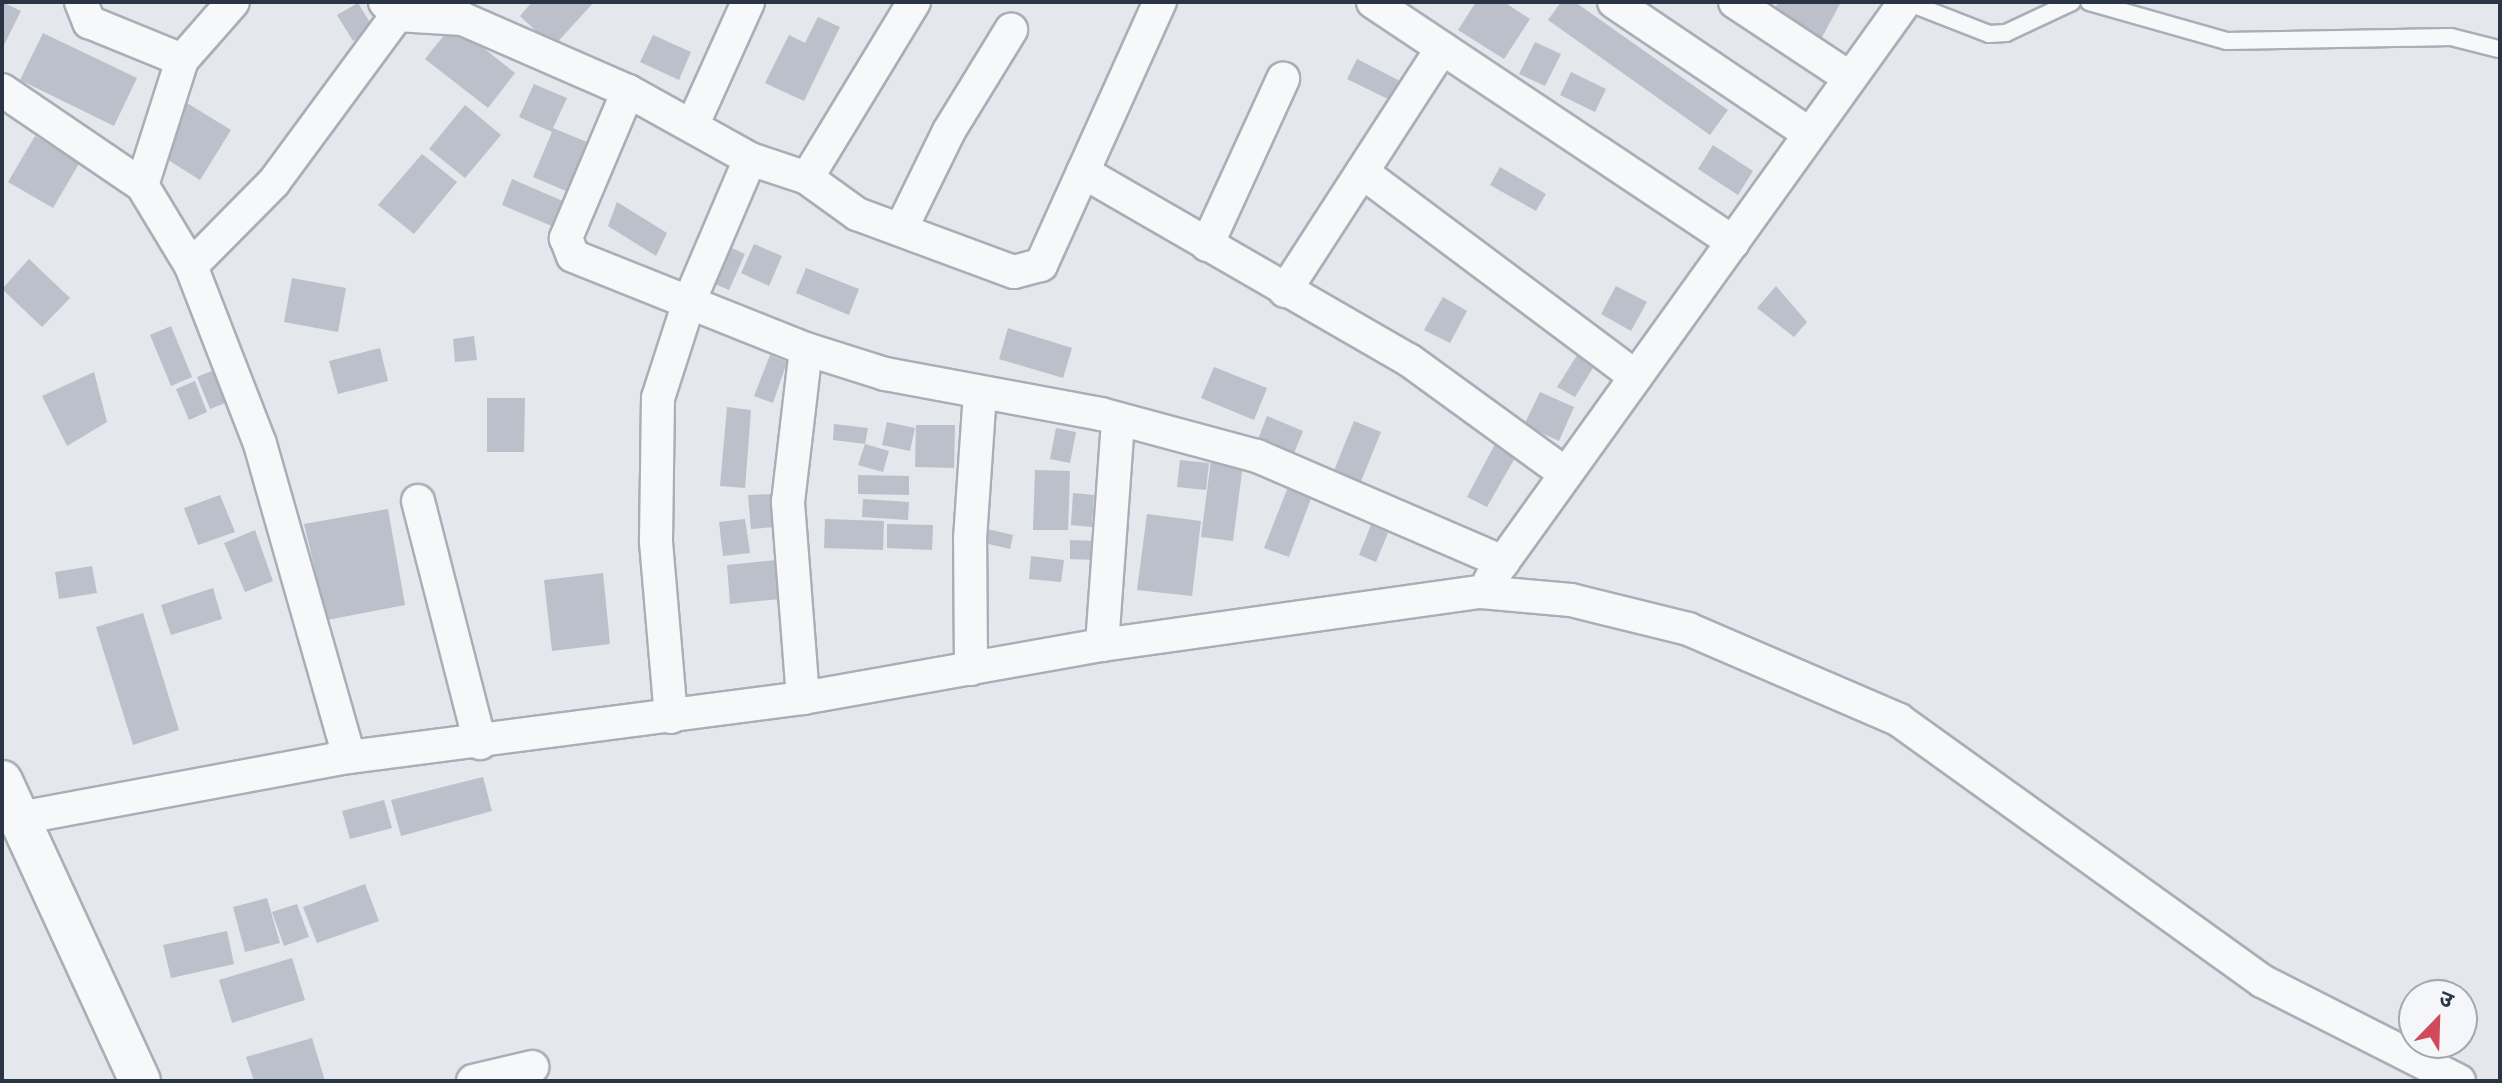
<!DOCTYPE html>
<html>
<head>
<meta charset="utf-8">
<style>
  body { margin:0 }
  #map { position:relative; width:2502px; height:1083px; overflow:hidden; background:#e4e7ec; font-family:Manrope,"Noto Sans Devanagari",sans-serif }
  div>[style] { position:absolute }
  .building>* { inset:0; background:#bbc0ca }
  .roads { filter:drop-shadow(2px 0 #a9aeb7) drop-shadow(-2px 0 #a9aeb7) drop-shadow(0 2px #a9aeb7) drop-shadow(0 -2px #a9aeb7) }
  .service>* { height:16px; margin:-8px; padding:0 8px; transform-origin:8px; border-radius:8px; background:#f7f8fa }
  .minor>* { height:32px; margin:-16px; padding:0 16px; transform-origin:16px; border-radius:16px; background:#f7f8fa }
  .tertiary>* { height:40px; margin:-20px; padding:0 20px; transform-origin:20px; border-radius:20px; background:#f7f8fa }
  span { translate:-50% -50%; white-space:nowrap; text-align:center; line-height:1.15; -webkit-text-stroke:8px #f4f6f9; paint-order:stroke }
  .frame { position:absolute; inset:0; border:4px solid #2b3445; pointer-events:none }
  .north { position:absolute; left:2398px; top:979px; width:80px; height:80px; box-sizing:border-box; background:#f4f6f9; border:2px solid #a4a8b1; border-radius:50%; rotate:23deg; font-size:22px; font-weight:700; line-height:32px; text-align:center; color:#2b3445 }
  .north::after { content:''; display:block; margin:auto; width:28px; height:36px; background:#d1495b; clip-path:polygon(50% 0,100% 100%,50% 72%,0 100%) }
</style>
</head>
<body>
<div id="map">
  <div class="building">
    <i style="clip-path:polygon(2px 2px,21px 11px,2px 49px)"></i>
    <i style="clip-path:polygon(532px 2px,594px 2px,553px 47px,520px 16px)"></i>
    <i style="clip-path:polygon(1476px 2px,1504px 2px,1530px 19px,1504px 59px,1458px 30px)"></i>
    <i style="clip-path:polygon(1561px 2px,1575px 2px,1728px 110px,1710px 135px,1548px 20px)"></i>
    <i style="clip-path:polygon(1779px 2px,1841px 2px,1820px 41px,1771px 13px)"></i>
    <i style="clip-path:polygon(358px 3px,374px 29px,353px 41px,337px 15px)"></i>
    <i style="clip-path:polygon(818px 17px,840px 27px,804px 101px,765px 83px,789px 35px,805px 43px)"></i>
    <i style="clip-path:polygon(453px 24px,515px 73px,488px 108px,425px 59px)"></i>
    <i style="clip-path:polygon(43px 33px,137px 78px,114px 126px,20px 80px)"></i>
    <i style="clip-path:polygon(653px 35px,691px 52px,679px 80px,640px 62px)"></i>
    <i style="clip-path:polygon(1535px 42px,1561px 54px,1545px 86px,1519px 74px)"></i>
    <i style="clip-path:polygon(1357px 59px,1404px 83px,1394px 102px,1347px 79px)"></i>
    <i style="clip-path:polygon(1571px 72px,1606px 89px,1595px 112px,1560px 95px)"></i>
    <i style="clip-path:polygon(534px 84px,567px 98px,553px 128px,594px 145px,573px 194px,533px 177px,552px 132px,519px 117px)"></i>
    <i style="clip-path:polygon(187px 103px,231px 130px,200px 180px,157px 153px)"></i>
    <i style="clip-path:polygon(465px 105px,501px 135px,465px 178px,429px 149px)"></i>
    <i style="clip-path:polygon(35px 136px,80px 162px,53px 208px,8px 182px)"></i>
    <i style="clip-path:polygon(1713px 145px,1753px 171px,1738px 195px,1698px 169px)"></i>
    <i style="clip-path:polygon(422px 154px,457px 182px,414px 234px,378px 205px)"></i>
    <i style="clip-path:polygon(1500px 167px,1546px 194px,1536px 211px,1490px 185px)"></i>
    <i style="clip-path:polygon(512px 179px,565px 202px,554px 227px,502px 205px)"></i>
    <i style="clip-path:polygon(617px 202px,667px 233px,656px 256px,608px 226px)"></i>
    <i style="clip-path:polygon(719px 242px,745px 254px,729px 290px,708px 281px)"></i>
    <i style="clip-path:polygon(754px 244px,782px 256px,769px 286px,741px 273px)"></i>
    <i style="clip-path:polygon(29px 259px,70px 298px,42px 327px,2px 289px)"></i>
    <i style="clip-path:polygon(806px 268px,859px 289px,849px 315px,796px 293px)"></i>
    <i style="clip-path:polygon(292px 278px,346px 288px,338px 332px,284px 322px)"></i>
    <i style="clip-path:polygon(1616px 286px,1647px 302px,1631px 331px,1601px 314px)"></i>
    <i style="clip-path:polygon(1776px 286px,1807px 322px,1794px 337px,1757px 308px)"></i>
    <i style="clip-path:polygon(1443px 297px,1467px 311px,1450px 343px,1424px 330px)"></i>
    <i style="clip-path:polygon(171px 326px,192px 377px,171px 386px,150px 335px)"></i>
    <i style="clip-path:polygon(1008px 328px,1072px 348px,1063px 378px,999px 359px)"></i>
    <i style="clip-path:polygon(474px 336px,477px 360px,455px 362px,453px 339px)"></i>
    <i style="clip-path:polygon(380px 348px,388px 381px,338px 394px,329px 361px)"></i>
    <i style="clip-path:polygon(1579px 352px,1596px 363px,1575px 397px,1557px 387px)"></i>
    <i style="clip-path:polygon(770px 355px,787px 362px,773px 403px,754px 396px)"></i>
    <i style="clip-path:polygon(1214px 367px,1267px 388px,1254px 420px,1201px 398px)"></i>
    <i style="clip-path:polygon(214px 370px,228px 402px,210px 409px,197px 377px)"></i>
    <i style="clip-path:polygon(94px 372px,107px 422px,67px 446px,42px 396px)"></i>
    <i style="clip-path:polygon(195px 381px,207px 412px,189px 420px,176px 389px)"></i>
    <i style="clip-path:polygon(1540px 392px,1574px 407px,1559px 441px,1524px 425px)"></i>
    <i style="clip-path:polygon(487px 398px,525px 398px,524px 452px,487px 452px)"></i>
    <i style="clip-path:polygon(727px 407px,751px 410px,745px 488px,720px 486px)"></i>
    <i style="clip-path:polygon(1267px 416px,1303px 431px,1291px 461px,1255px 447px)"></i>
    <i style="clip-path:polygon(1354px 421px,1381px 432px,1360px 484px,1333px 473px)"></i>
    <i style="clip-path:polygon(887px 422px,915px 428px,910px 451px,882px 445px)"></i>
    <i style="clip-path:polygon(834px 424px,868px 428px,865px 444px,889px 451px,883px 472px,858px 465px,865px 444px,833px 440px)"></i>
    <i style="clip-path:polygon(916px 425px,955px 425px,954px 468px,915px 467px)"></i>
    <i style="clip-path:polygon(1056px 428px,1076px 432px,1070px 463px,1050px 459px)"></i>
    <i style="clip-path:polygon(1495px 444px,1516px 456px,1487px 507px,1467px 497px)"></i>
    <i style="clip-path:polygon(1180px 460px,1209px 463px,1206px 490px,1177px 487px)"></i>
    <i style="clip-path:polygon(1211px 460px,1243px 464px,1233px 541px,1201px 537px)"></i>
    <i style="clip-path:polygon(1035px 470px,1070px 471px,1068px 530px,1033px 530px)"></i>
    <i style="clip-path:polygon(858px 475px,909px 476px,909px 495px,858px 494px)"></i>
    <i style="clip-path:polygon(1288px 487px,1312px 496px,1289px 557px,1264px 548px)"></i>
    <i style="clip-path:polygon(1073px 493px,1094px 495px,1092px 527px,1071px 525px)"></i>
    <i style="clip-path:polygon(773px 494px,775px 527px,751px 529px,748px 495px)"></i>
    <i style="clip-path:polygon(220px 495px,235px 532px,198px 545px,184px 508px)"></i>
    <i style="clip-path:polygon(863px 499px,909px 502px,908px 520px,862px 517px)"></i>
    <i style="clip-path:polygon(388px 509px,405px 605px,327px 620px,304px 524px)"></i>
    <i style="clip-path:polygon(1147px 514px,1201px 521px,1192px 596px,1137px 590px)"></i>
    <i style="clip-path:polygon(745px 519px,750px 553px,723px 556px,719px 522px)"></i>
    <i style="clip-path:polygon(825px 519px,884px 521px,883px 550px,824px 548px)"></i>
    <i style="clip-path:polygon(887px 524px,933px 525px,932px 550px,887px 548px)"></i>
    <i style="clip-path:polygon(1371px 525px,1388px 533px,1376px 562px,1359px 555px)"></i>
    <i style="clip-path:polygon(983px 528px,1013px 535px,1010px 549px,980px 542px)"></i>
    <i style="clip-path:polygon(255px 530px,273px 581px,245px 592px,224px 543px)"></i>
    <i style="clip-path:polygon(1070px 540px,1096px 541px,1095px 560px,1070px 559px)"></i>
    <i style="clip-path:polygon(1031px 556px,1064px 560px,1061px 582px,1029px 579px)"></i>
    <i style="clip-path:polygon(776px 560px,780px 599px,730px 604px,727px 565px)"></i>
    <i style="clip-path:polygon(92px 566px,97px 593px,59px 599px,55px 572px)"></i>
    <i style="clip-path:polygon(603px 573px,610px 644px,552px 651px,544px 580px)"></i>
    <i style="clip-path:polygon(213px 588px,222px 619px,171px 635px,161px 605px)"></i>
    <i style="clip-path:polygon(143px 613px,179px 730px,133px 745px,96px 627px)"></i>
    <i style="clip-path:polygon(483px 777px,492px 811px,401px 836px,391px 800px)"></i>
    <i style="clip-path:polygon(384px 800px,392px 828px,350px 839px,342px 811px)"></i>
    <i style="clip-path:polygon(365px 884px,379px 921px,317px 943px,303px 907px)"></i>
    <i style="clip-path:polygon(267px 898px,280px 943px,245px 952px,233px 907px)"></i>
    <i style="clip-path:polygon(297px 904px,309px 937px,284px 946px,272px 912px)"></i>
    <i style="clip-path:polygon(227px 931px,234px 964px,171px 978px,163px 945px)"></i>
    <i style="clip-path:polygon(292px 958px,305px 1000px,232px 1023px,219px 980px)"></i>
    <i style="clip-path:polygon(312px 1038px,325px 1081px,254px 1081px,246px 1057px)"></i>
  </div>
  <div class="roads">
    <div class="service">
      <i style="left:1907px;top:2px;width:88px;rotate:21.3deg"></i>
      <i style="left:1989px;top:34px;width:17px;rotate:-3deg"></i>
      <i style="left:2006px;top:33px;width:73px;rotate:-25.2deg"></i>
      <i style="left:2089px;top:2px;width:143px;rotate:15.8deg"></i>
      <i style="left:2227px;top:41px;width:224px;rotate:-1deg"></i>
      <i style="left:2451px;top:37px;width:49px;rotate:14.3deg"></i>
    </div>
    <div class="minor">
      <i style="left:81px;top:2px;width:22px;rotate:68deg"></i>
      <i style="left:89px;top:22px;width:100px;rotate:22.2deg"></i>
      <i style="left:182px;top:60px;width:131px;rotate:107.7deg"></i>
      <i style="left:385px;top:2px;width:18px;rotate:47deg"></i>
      <i style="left:397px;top:15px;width:66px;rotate:3.5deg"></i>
      <i style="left:463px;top:19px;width:180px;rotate:23.6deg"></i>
      <i style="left:628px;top:91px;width:140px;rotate:29.1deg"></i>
      <i style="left:750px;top:159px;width:60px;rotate:18.4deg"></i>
      <i style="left:807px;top:178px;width:62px;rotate:35.8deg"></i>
      <i style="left:857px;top:214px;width:167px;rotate:20.3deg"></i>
      <i style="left:1014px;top:272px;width:28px;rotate:-15deg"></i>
      <i style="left:1041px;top:265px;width:289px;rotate:-65.7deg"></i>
      <i style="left:1373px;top:2px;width:433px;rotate:33.7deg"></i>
      <i style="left:1614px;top:2px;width:236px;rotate:34deg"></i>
      <i style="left:1735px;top:2px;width:138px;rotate:33.5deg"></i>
      <i style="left:182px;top:60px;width:77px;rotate:-48.7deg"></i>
      <i style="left:2px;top:90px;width:169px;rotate:34.2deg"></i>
      <i style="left:142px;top:185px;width:95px;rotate:58.8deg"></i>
      <i style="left:191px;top:266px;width:191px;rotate:68.8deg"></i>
      <i style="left:260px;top:444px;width:325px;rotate:74.1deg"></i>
      <i style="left:628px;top:91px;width:160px;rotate:112.9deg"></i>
      <i style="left:566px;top:238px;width:19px;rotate:69deg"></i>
      <i style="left:573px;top:256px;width:251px;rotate:21.8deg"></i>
      <i style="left:806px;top:349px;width:83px;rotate:17.6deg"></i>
      <i style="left:885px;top:374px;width:220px;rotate:10.5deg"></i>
      <i style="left:1101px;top:414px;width:162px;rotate:15.1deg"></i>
      <i style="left:1257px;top:456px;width:268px;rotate:23.3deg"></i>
      <i style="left:693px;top:124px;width:134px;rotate:-65.7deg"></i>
      <i style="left:1083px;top:172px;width:376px;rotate:30deg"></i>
      <i style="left:1409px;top:360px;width:194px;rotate:36deg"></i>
      <i style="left:1362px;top:172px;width:342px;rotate:36.8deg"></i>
      <i style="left:807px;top:178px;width:206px;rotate:-58.7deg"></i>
      <i style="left:901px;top:229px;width:109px;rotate:-63.9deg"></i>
      <i style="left:949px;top:131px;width:119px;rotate:-58.5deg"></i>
      <i style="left:1207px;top:245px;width:183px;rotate:-65.4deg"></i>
      <i style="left:191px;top:266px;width:118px;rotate:-45.3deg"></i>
      <i style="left:274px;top:182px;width:207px;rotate:-53.6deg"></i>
      <i style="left:1285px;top:291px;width:289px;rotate:-57.1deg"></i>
      <i style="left:418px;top:501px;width:250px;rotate:75.6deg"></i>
      <i style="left:1490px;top:580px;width:712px;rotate:-54.32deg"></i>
      <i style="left:1102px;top:645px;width:226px;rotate:-85.9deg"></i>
      <i style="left:971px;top:669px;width:130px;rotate:-90.4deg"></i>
      <i style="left:970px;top:539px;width:146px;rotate:-86.1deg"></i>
      <i style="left:803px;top:698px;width:197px;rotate:-94.4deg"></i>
      <i style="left:788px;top:502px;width:154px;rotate:-83.3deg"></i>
      <i style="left:671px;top:717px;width:177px;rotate:-94.9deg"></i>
      <i style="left:656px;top:541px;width:143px;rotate:-89.2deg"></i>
      <i style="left:658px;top:398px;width:101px;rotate:-72.1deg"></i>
      <i style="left:689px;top:302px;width:155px;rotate:-66.9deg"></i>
      <i style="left:19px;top:818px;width:336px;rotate:-10.5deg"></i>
      <i style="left:349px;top:757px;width:458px;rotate:-7.4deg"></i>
      <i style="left:803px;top:698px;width:304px;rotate:-10.1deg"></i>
      <i style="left:1102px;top:645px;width:383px;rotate:-8deg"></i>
      <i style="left:1481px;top:592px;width:90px;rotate:5.1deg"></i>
      <i style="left:1571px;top:600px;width:121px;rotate:13.9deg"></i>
      <i style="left:1688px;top:629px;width:230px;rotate:23.3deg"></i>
      <i style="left:1899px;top:720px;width:447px;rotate:35.7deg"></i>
      <i style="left:2262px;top:981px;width:221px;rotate:26.9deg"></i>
      <i style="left:473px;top:1081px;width:61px;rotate:-13.3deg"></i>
    </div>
    <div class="tertiary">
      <i style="left:2px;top:781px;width:330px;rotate:65.3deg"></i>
    </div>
  </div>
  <div class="frame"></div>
  <div class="north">उ</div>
</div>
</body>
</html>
